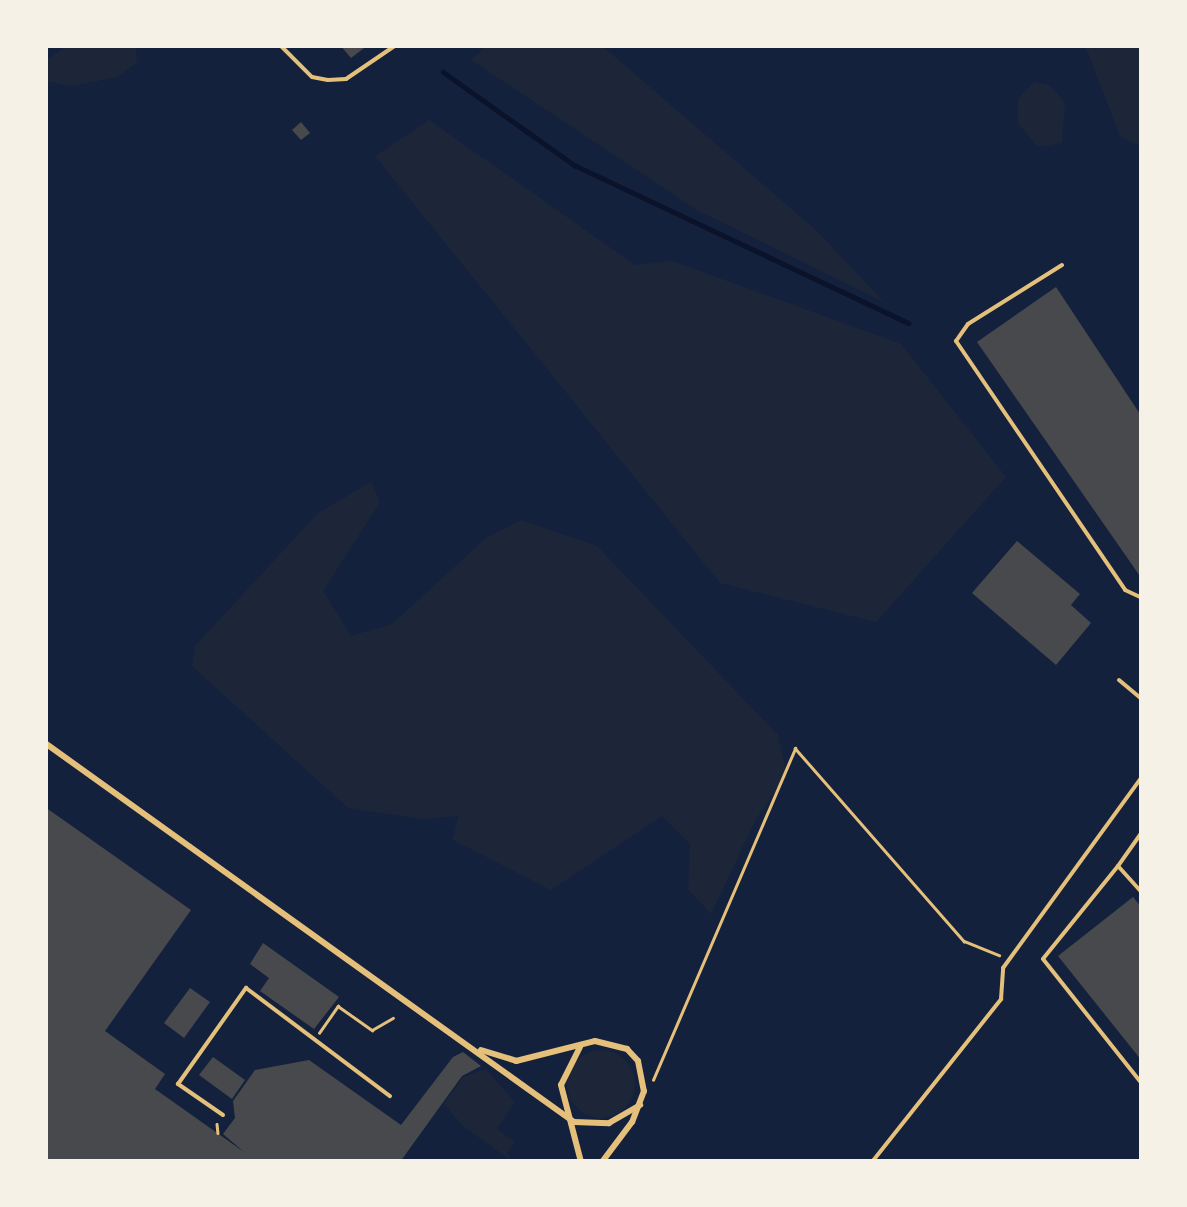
<!DOCTYPE html>
<html>
<head>
<meta charset="utf-8">
<style>
  body { margin:0 }
  #map { position:relative; width:1187px; height:1207px; overflow:hidden; background:#14213d; font-family:Spectral,serif }
  div>[style] { position:absolute }
  .green>* { inset:0; background:#1d2539 }
  .round { border-radius:50% }
  .stream>* { height:5px; margin:-2.5px; padding:0 2.5px; transform-origin:2.5px; border-radius:2.5px; background:#0b132b }
  .building>* { inset:0; background:#48494c }
  .path>* { height:2.5px; margin:-1.25px; padding:0 1.25px; transform-origin:1.25px; border-radius:1.25px; background:#e5c07b }
  .service>* { height:4px; margin:-2px; padding:0 2px; transform-origin:2px; border-radius:2px; background:#e5c07b }
  .minor>* { height:6px; margin:-3px; padding:0 3px; transform-origin:3px; border-radius:3px; background:#e5c07b }
  span { translate:-50% -50%; white-space:nowrap; text-align:center; line-height:1.15; -webkit-text-stroke:10px #f6f1e7; paint-order:stroke }
  .frame { position:absolute; inset:0; border:48px solid #f6f1e7; pointer-events:none }
</style>
</head>
<body>
<div id="map">
  <div class="green">
    <i style="clip-path:polygon(68px 45px,136px 45px,137px 62px,118px 77px,71px 86px,46px 81px,45px 61px)"></i>
    <i style="clip-path:polygon(487px 45px,601px 45px,815px 229px,884px 302px,697px 210px,471px 60px)"></i>
    <i style="clip-path:polygon(1085px 45px,1142px 45px,1142px 147px,1120px 136px)"></i>
    <i style="clip-path:polygon(1034px 82px,1049px 85px,1065px 102px,1062px 143px,1038px 147px,1018px 123px,1018px 99px)"></i>
    <i style="clip-path:polygon(429px 120px,635px 265px,672px 261px,901px 344px,1006px 477px,876px 622px,720px 583px,375px 156px)"></i>
    <i style="clip-path:polygon(371px 482px,380px 502px,323px 591px,351px 636px,392px 624px,486px 538px,521px 520px,597px 546px,778px 735px,787px 776px,756px 819px,711px 914px,688px 889px,690px 844px,662px 816px,551px 890px,453px 840px,458px 816px,422px 819px,348px 808px,192px 666px,195px 646px,318px 513px)"></i>
    <i class="round" style="left:567px;top:1050px;width:68px;height:68px"></i>
    <i style="clip-path:polygon(486px 1069px,515px 1102px,497px 1129px,515px 1142px,507px 1153px,513px 1162px,463px 1126px,444px 1104px,463px 1077px)"></i>
  </div>
  <div class="stream">
    <i style="left:443px;top:72px;width:161px;rotate:35.4deg"></i>
    <i style="left:574px;top:165px;width:370px;rotate:25.3deg"></i>
  </div>
  <div class="building">
    <i style="clip-path:polygon(340px 45px,368px 45px,351px 58px)"></i>
    <i style="clip-path:polygon(301px 122px,310px 133px,301px 140px,292px 130px)"></i>
    <i style="clip-path:polygon(1056px 287px,1142px 417px,1142px 579px,977px 342px)"></i>
    <i style="clip-path:polygon(1017px 541px,1080px 594px,1071px 605px,1091px 623px,1056px 665px,972px 593px)"></i>
    <i style="clip-path:polygon(45px 807px,191px 910px,105px 1031px,165px 1074px,155px 1089px,244px 1152px,223px 1134px,235px 1118px,233px 1101px,255px 1070px,309px 1060px,401px 1125px,453px 1057px,463px 1052px,481px 1066px,462px 1076px,400px 1162px,45px 1162px)"></i>
    <i style="clip-path:polygon(1133px 897px,1142px 908px,1142px 1061px,1058px 956px)"></i>
    <i style="clip-path:polygon(263px 943px,339px 997px,314px 1029px,260px 991px,269px 978px,250px 964px)"></i>
    <i style="clip-path:polygon(190px 988px,210px 1002px,184px 1038px,164px 1023px)"></i>
    <i style="clip-path:polygon(213px 1057px,245px 1080px,232px 1099px,199px 1075px)"></i>
  </div>
  <div class="path">
    <i style="left:319px;top:1033px;width:33px;rotate:-55deg"></i>
    <i style="left:338px;top:1006px;width:42px;rotate:35.2deg"></i>
    <i style="left:372px;top:1030px;width:24px;rotate:-30deg"></i>
    <i style="left:653px;top:1080px;width:361px;rotate:-66.8deg"></i>
    <i style="left:795px;top:748px;width:257px;rotate:48.8deg"></i>
    <i style="left:964px;top:941px;width:38px;rotate:22deg"></i>
    <i style="left:217px;top:1124px;width:9px;rotate:84deg"></i>
  </div>
  <div class="service">
    <i style="left:280px;top:45px;width:45px;rotate:45deg"></i>
    <i style="left:312px;top:77px;width:16px;rotate:11deg"></i>
    <i style="left:328px;top:80px;width:18px;rotate:-3deg"></i>
    <i style="left:346px;top:79px;width:60px;rotate:-34.2deg"></i>
    <i style="left:1062px;top:265px;width:111px;rotate:147.9deg"></i>
    <i style="left:968px;top:324px;width:21px;rotate:125deg"></i>
    <i style="left:956px;top:341px;width:301px;rotate:55.8deg"></i>
    <i style="left:1125px;top:590px;width:19px;rotate:25deg"></i>
    <i style="left:1119px;top:680px;width:30px;rotate:40deg"></i>
    <i style="left:1142px;top:832px;width:42px;rotate:125.2deg"></i>
    <i style="left:1118px;top:866px;width:36px;rotate:48deg"></i>
    <i style="left:1118px;top:866px;width:119px;rotate:128.9deg"></i>
    <i style="left:1043px;top:959px;width:159px;rotate:51.6deg"></i>
    <i style="left:223px;top:1115px;width:55px;rotate:-145.4deg"></i>
    <i style="left:178px;top:1084px;width:118px;rotate:-54.7deg"></i>
    <i style="left:246px;top:988px;width:180px;rotate:36.9deg"></i>
    <i style="left:872px;top:1162px;width:208px;rotate:-51.6deg"></i>
    <i style="left:1001px;top:999px;width:31px;rotate:-86deg"></i>
    <i style="left:1003px;top:968px;width:236px;rotate:-54deg"></i>
  </div>
  <div class="minor">
    <i style="left:45px;top:743px;width:651px;rotate:35.62deg"></i>
    <i style="left:574px;top:1122px;width:35px;rotate:2deg"></i>
    <i style="left:609px;top:1123px;width:36px;rotate:-30deg"></i>
    <i style="left:580px;top:1047px;width:42px;rotate:116.6deg"></i>
    <i style="left:561px;top:1085px;width:80px;rotate:75.4deg"></i>
    <i style="left:481px;top:1050px;width:37px;rotate:17deg"></i>
    <i style="left:516px;top:1061px;width:81px;rotate:-14.2deg"></i>
    <i style="left:595px;top:1041px;width:33px;rotate:14deg"></i>
    <i style="left:627px;top:1049px;width:16px;rotate:47deg"></i>
    <i style="left:638px;top:1061px;width:31px;rotate:79deg"></i>
    <i style="left:644px;top:1091px;width:33px;rotate:111deg"></i>
    <i style="left:632px;top:1122px;width:50px;rotate:126.9deg"></i>
  </div>
  <div class="frame"></div>
</div>
</body>
</html>
